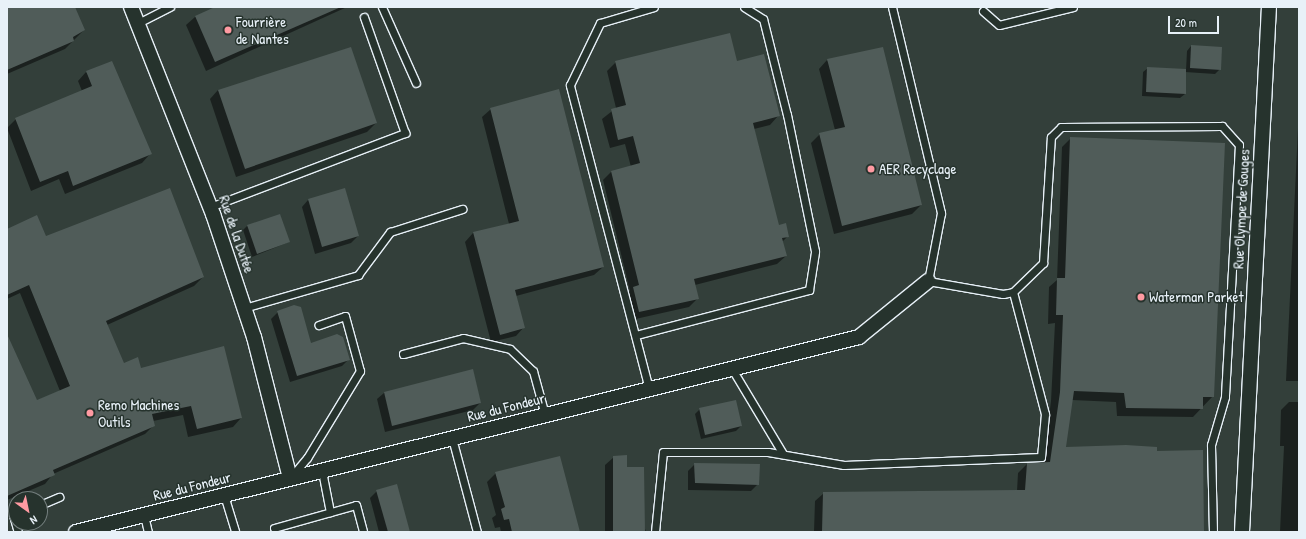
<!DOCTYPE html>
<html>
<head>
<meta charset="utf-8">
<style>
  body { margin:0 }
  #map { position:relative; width:1306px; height:539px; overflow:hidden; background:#26332d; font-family:"Patrick Hand",sans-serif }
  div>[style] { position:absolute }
  .built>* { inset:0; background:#333f3a }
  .shadow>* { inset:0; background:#0007 }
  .building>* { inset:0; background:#505c59 }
  .roads { filter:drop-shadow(1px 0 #e8f1f8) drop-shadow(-1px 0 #e8f1f8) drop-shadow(0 1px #e8f1f8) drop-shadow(0 -1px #e8f1f8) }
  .service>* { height:7px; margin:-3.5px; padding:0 3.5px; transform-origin:3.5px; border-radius:3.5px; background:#26332d }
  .minor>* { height:14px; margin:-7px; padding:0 7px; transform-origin:7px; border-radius:7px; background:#26332d }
  .dots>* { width:11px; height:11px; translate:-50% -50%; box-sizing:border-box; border:2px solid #26332d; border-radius:50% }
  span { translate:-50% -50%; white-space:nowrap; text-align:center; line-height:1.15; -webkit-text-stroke:3px #26332d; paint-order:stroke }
  .poi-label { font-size:15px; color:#e8f1f8 }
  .left { translate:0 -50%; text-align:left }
  .street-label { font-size:15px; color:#e8f1f8 }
  .frame { position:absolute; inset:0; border:8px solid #e8f1f8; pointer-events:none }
  .north { position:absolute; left:8px; top:491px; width:40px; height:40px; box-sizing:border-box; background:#26332d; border:1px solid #747f7e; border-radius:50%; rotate:147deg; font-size:11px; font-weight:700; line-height:16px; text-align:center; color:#e8f1f8 }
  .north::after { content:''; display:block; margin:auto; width:14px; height:18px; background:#ff9aa2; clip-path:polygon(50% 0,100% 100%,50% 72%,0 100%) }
  .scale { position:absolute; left:1168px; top:16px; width:51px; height:18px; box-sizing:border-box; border:2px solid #e8f1f8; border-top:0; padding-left:5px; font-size:12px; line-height:14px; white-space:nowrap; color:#e8f1f8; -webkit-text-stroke:3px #26332d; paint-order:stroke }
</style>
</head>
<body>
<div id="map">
  <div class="built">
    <i style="clip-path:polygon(evenodd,7px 7px,1299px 7px,1299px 532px,7px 532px,7px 7px,16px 499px,40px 499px,40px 523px,16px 523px,16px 499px)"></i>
  </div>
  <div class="shadow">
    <i style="clip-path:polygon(7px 7px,74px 7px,84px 30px,65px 49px,7px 74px)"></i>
    <i style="clip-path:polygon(217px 7px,347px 7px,206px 71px,186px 25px,195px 17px)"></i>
    <i style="clip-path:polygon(1191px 46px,1220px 69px,1215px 74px,1185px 72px,1185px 94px,1180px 98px,1142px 96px,1143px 72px,1148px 68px,1186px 70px,1187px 51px)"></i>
    <i style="clip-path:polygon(827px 60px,921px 205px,912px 214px,834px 234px,811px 143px,820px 134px,835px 130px,819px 69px)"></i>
    <i style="clip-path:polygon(616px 62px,736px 62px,778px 116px,770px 125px,754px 129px,778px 226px,788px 236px,782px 242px,786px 256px,777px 264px,695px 285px,698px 298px,689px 307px,631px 320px,625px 297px,630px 291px,603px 180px,611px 172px,631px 167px,625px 144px,610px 148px,602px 119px,616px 108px,607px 71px)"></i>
    <i style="clip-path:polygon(86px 72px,150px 154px,142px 163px,65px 194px,59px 179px,31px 191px,7px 128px,16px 119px,82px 91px,78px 81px)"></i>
    <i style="clip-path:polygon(218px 90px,376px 123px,367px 132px,236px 177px,210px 99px)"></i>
    <i style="clip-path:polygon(1299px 107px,1299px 381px,1286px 381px)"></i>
    <i style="clip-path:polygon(491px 109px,603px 267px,594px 275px,516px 296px,524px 327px,516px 336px,491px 342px,465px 242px,473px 233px,509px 224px,482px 117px)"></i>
    <i style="clip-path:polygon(1071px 138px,1213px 396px,1193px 417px,1117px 416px,1116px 402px,1072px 400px,1065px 448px,1156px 452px,1203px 532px,660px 532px,814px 531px,815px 501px,824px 493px,1017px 491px,1018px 473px,1027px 464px,1043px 463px,1051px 401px,1055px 323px,1048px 324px,1049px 287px,1057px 280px,1062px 147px)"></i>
    <i style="clip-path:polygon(308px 200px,358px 236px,351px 243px,315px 254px,302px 207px)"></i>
    <i style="clip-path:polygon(247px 226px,289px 242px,252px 257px,243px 230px)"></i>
    <i style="clip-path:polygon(7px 230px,203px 277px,194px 286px,107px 325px,123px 365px,241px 418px,233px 427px,188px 437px,183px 415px,153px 421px,154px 425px,145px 434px,53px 474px,45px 484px,7px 500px,7px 336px,36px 401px,60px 391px,20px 293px,7px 299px)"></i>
    <i style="clip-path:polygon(278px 312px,310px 344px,348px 360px,342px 366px,290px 382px,271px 319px)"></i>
    <i style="clip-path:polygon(472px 370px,480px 403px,473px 410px,385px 432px,377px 399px,384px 393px)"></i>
    <i style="clip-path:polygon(1289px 402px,1299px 402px,1299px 532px,1280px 532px,1284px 446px,1280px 446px,1281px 410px)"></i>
    <i style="clip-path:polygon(700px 409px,741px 426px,736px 431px,701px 439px,695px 414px)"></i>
    <i style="clip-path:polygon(614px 457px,626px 468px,646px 532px,605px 532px,605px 465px)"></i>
    <i style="clip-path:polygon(695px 464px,758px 484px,751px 491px,688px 490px,688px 471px)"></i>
    <i style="clip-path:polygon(496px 473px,579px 532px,501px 532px,500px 527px,495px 528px,492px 518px,496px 515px,487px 482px)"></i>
    <i style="clip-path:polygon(377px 491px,409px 532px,379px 532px,370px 498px)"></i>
  </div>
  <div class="building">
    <i style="clip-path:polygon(7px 7px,75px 7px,85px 30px,73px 37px,74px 41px,7px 70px)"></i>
    <i style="clip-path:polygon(215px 7px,341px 7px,215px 62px,195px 16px)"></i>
    <i style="clip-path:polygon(730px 33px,737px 61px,764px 54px,780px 116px,753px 123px,779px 225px,786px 223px,789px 237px,782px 238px,787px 256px,694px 279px,699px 299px,639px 312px,633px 287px,639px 285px,611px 171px,640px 163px,633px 136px,618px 140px,611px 109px,626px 105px,615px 61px)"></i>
    <i style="clip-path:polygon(1191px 45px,1222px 47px,1221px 70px,1190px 68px)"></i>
    <i style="clip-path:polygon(351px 47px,377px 123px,245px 169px,218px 90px)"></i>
    <i style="clip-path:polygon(883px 47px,922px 205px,842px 226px,819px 133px,845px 127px,827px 59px)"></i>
    <i style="clip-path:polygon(112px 61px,152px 154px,73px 186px,68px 171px,40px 182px,15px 118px,92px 86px,86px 71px)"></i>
    <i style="clip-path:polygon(1147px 67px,1186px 69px,1186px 94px,1146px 92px)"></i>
    <i style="clip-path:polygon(559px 89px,604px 267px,515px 290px,525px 328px,500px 335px,473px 232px,519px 221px,490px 108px)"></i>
    <i style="clip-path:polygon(1070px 137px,1225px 143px,1214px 397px,1203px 397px,1203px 409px,1126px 408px,1124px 393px,1074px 391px,1066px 447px,1126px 445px,1157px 447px,1157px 451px,1203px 450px,1204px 532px,822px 532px,823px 492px,1025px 490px,1027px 463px,1050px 462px,1060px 392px,1063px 315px,1056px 315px,1057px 278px,1065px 278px)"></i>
    <i style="clip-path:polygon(170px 188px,204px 277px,106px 321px,124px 363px,138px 357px,141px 368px,224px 346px,242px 418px,197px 429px,191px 406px,152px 414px,155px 426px,53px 470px,55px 475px,7px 496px,7px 334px,37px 400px,70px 386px,29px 285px,7px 295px,7px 229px,37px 215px,46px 236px)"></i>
    <i style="clip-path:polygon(345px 188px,359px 236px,322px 247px,308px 199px)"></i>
    <i style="clip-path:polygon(280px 214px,290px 242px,257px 254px,247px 225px)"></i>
    <i style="clip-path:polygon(294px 305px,301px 307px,311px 343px,337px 334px,343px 337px,350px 360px,297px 376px,277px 311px)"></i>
    <i style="clip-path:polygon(473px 369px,481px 403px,392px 426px,384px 392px)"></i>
    <i style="clip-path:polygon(736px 400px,742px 426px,705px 435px,699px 408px)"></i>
    <i style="clip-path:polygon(627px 455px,627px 467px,644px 467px,645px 532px,613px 531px,613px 456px)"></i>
    <i style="clip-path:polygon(560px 456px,580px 532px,512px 532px,509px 519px,504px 520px,501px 509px,505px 507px,495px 472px)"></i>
    <i style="clip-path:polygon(694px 463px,760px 464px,759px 485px,695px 483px)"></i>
    <i style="clip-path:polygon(397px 484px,410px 532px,388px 532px,376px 490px)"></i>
  </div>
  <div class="roads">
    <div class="service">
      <i style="left:382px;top:7px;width:83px;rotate:65.9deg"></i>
      <i style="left:892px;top:7px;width:212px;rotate:76.6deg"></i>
      <i style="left:941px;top:213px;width:69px;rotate:100.8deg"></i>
      <i style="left:928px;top:281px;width:76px;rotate:9.8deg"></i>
      <i style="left:1003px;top:294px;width:10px;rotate:-11deg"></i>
      <i style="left:1013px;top:292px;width:42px;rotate:-44deg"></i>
      <i style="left:1043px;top:263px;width:126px;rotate:-86.4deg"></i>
      <i style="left:1051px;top:137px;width:14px;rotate:-45deg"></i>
      <i style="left:1061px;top:127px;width:161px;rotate:-0.4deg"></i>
      <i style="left:1222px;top:126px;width:25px;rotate:48deg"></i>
      <i style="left:1239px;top:145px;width:252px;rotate:93.2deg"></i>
      <i style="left:1225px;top:397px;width:50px;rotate:106.3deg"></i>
      <i style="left:1211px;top:445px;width:87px;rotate:88.7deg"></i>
      <i style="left:983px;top:11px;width:21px;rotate:41deg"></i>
      <i style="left:999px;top:25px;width:76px;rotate:-13.7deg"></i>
      <i style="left:138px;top:23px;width:36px;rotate:-27deg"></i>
      <i style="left:210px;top:207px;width:209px;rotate:-20.8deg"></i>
      <i style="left:405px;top:133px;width:123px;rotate:-109.5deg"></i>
      <i style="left:244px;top:308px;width:119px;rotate:-16.1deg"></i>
      <i style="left:358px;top:275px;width:54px;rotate:-53.3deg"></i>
      <i style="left:390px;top:232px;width:76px;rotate:-17.7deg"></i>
      <i style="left:636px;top:335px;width:179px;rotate:-14.6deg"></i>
      <i style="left:809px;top:290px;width:39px;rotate:-81deg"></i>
      <i style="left:815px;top:251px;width:139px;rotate:-101.6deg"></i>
      <i style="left:787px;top:115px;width:99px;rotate:-104deg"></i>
      <i style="left:763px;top:19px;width:22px;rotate:-148deg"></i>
      <i style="left:403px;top:354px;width:62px;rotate:-14.9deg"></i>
      <i style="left:463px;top:338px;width:48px;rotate:13.2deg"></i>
      <i style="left:510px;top:349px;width:32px;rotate:44deg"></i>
      <i style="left:533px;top:371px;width:46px;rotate:74.7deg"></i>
      <i style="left:732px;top:369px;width:99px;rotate:59deg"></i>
      <i style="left:649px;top:389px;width:314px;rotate:-104.6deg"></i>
      <i style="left:570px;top:85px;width:69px;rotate:-64.2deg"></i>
      <i style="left:600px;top:23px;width:56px;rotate:-16.5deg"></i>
      <i style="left:452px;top:438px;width:97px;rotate:75.1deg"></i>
      <i style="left:322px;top:471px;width:42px;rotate:79deg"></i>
      <i style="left:291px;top:477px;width:25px;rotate:-50deg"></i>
      <i style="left:307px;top:458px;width:102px;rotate:-58.7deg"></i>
      <i style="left:360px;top:371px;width:57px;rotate:-105.3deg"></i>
      <i style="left:345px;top:316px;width:28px;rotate:161deg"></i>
      <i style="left:224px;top:495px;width:39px;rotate:73deg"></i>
      <i style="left:40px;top:505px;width:21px;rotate:-23deg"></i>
      <i style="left:13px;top:515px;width:18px;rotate:74deg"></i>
      <i style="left:144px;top:515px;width:17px;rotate:77deg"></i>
      <i style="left:274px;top:528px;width:85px;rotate:-15.7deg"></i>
      <i style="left:356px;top:505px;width:28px;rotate:75deg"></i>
      <i style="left:655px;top:532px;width:80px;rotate:-84.3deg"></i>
      <i style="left:663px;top:452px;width:105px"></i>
      <i style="left:768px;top:452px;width:77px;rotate:9.7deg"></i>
      <i style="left:844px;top:465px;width:197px;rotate:-2.3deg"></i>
      <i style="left:1041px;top:457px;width:43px;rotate:-84.7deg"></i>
      <i style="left:1045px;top:414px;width:126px;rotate:-104.7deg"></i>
    </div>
    <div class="minor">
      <i style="left:131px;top:7px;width:223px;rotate:68.4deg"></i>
      <i style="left:213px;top:214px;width:130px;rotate:71.6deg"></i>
      <i style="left:254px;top:337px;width:146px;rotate:75.7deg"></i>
      <i style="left:76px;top:532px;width:807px;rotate:-13.98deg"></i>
      <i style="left:859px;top:337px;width:89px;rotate:-39.1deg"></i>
      <i style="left:1242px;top:532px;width:526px;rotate:-87.06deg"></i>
    </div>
  </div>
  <div class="dots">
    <i style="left:228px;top:30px;background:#ff9aa2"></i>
    <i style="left:871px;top:169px;background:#ff9aa2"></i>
    <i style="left:1141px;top:297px;background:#ff9aa2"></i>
    <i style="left:90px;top:413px;background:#ff9aa2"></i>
  </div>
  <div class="poi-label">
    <span class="left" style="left:236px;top:30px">Fourrière<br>de Nantes</span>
    <span class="left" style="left:879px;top:169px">AER Recyclage</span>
    <span class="left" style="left:1149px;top:297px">Waterman Parket</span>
    <span class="left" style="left:98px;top:413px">Remo Machines<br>Outils</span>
  </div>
  <div class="street-label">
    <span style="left:1241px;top:209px;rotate:-87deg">Rue Olympe de Gouges</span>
    <span style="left:237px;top:234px;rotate:71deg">Rue de la Dutée</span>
    <span style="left:506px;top:407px;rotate:-14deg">Rue du Fondeur</span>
    <span style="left:192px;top:486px;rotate:-14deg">Rue du Fondeur</span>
  </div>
  <div class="frame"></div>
  <div class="north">N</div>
  <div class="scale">20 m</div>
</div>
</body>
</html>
